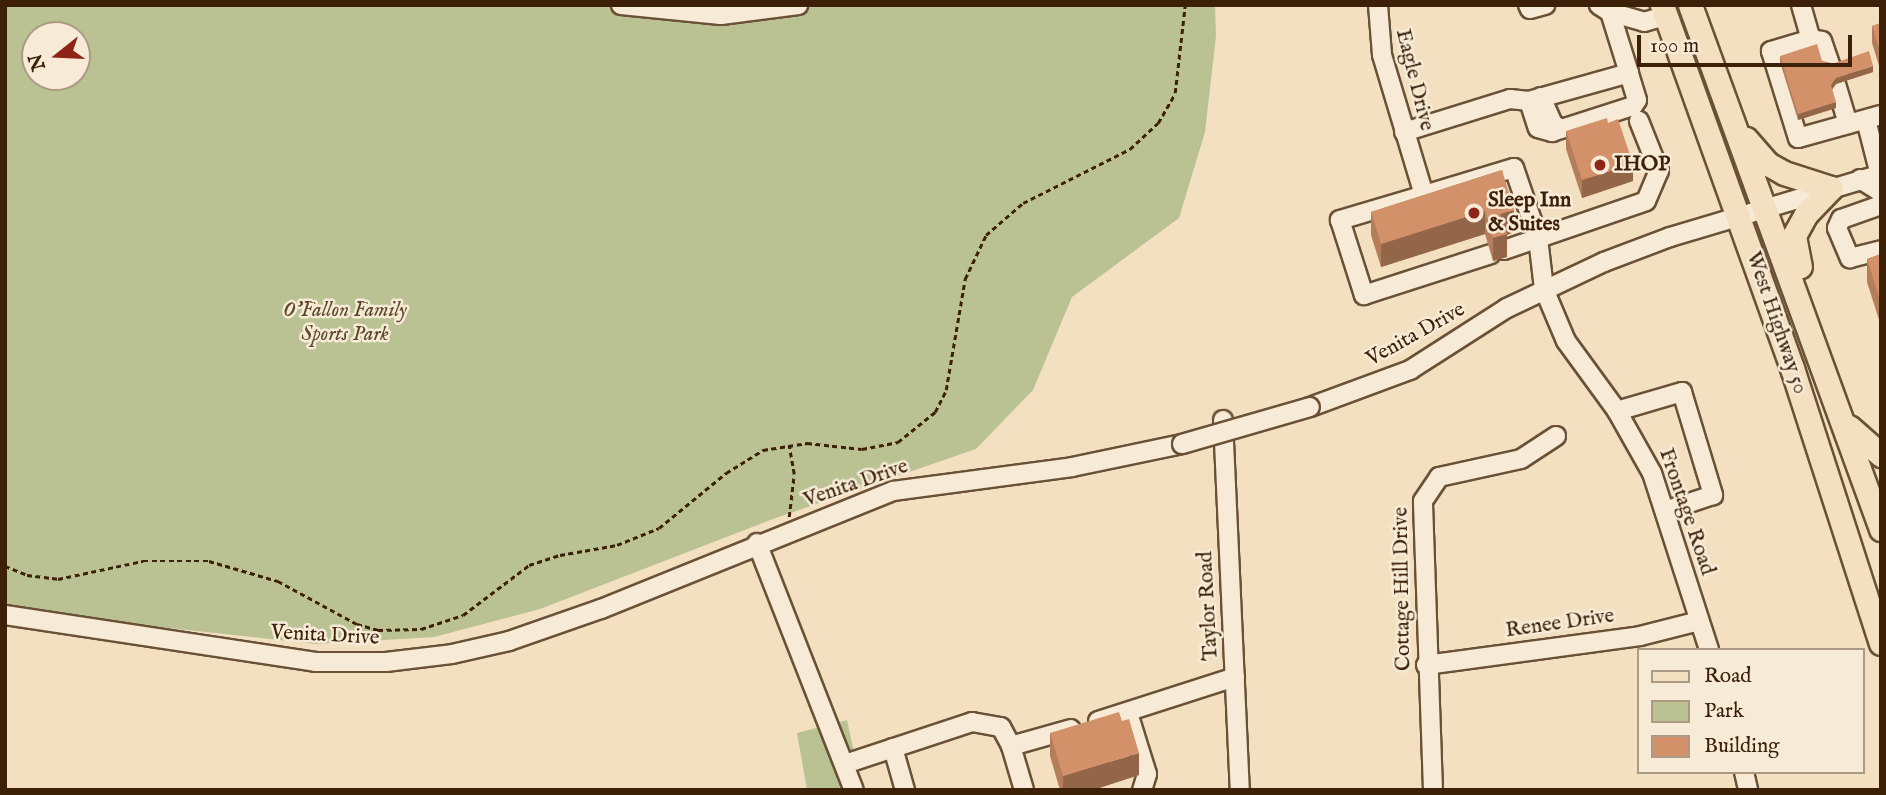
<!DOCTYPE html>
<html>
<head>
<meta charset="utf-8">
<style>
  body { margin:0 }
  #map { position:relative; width:1886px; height:795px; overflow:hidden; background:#f2e0c1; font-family:"IM FELL English",serif }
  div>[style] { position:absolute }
  .green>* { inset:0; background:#bac293 }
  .path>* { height:2.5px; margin-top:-1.25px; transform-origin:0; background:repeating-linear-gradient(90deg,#3c2108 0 5px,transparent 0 8.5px) }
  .roads { filter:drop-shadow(2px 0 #6a5136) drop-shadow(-2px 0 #6a5136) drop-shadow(0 2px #6a5136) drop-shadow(0 -2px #6a5136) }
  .minor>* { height:18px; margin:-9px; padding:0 9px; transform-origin:9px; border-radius:9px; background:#f7ebd7 }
  .major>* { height:23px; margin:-11.5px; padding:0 11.5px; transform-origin:11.5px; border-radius:11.5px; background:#f2e0c1 }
  .bridges { filter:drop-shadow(2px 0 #6a5136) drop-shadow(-2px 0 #6a5136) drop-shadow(0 2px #6a5136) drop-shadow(0 -2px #6a5136) }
  .minor-bridge>* { height:18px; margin:-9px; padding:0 9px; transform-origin:9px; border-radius:9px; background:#f7ebd7 }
  .wall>* { inset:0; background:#b57d5a }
  .shaded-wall>* { inset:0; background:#93664a }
  .building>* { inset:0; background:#d29169 }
  .dots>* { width:19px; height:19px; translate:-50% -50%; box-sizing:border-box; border:4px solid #f7ebd7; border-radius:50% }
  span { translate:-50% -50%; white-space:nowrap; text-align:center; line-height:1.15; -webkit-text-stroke:5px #f7ebd7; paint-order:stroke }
  .street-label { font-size:21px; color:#3c2108 }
  .poi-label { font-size:21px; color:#3c2108; font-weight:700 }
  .left { translate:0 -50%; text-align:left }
  .park-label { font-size:21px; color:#5c492b; font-style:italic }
  .frame { position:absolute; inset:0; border:7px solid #3c2108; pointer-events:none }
  .legend { position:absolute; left:1637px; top:648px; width:228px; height:126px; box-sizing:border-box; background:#f7ebd7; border:2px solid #ac9a84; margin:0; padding:9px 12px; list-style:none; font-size:21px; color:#3c2108 }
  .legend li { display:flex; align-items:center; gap:14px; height:35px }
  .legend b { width:35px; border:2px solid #ac9a84 }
  .north { position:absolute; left:21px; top:21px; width:70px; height:70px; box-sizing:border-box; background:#f7ebd7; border:2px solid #ac9a84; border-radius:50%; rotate:252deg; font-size:19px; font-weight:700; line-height:28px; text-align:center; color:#3c2108 }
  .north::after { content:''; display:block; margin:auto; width:24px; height:32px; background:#8f2418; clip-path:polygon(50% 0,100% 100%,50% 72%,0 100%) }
  .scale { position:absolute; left:1637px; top:35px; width:215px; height:32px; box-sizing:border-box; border:4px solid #3c2108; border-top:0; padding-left:9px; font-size:21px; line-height:24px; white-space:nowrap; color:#3c2108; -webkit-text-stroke:5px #f7ebd7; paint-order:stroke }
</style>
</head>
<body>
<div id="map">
  <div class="green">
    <i style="clip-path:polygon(evenodd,5px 5px,1215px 5px,1216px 36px,1205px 132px,1179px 218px,1072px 297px,1033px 390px,976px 449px,773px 519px,540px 609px,434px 637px,316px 644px,5px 610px,5px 5px,35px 35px,77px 35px,77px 77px,35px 77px,35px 35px)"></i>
    <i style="clip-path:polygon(847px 720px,862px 790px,807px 790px,797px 733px)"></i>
  </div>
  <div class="path">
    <i style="left:789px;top:517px;width:43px;rotate:-83.4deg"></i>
    <i style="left:794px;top:474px;width:29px;rotate:-100deg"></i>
    <i style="left:5px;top:566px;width:24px;rotate:22deg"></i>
    <i style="left:27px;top:575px;width:31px;rotate:7deg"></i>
    <i style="left:58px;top:579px;width:87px;rotate:-12deg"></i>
    <i style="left:143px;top:561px;width:66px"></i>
    <i style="left:209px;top:561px;width:72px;rotate:16.2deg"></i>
    <i style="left:278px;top:581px;width:90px;rotate:28.6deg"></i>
    <i style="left:357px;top:624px;width:22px;rotate:16deg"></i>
    <i style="left:378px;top:630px;width:43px;rotate:-1.3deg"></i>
    <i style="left:421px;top:629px;width:44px;rotate:-18.4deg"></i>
    <i style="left:463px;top:615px;width:83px;rotate:-37.1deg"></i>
    <i style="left:529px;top:565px;width:33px;rotate:-18deg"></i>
    <i style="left:560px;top:555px;width:58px;rotate:-10deg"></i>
    <i style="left:617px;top:545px;width:45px;rotate:-22deg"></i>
    <i style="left:659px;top:528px;width:87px;rotate:-39.4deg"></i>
    <i style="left:726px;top:473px;width:44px;rotate:-31.9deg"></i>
    <i style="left:763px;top:450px;width:45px;rotate:-9deg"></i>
    <i style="left:807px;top:443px;width:55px;rotate:6.2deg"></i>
    <i style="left:862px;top:449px;width:37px;rotate:-11deg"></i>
    <i style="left:898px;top:442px;width:48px;rotate:-39deg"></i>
    <i style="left:935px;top:412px;width:25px;rotate:-63deg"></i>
    <i style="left:946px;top:390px;width:113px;rotate:-80.3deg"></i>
    <i style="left:965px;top:279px;width:49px;rotate:-64.5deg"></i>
    <i style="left:986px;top:235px;width:49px;rotate:-40.9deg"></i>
    <i style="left:1023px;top:203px;width:120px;rotate:-26.8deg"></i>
    <i style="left:1130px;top:149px;width:38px;rotate:-43deg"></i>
    <i style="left:1158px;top:123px;width:34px;rotate:-60deg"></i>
    <i style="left:1175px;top:93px;width:89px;rotate:-83.5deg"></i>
  </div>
  <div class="roads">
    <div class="minor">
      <i style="left:621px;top:5px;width:100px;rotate:5.7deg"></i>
      <i style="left:721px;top:15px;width:78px;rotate:-7.4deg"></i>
      <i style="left:1378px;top:5px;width:50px;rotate:85.4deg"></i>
      <i style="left:1382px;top:55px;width:146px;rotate:73.3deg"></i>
      <i style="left:1424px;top:195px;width:88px;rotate:163.4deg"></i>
      <i style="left:1340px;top:220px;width:79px;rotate:72.3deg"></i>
      <i style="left:1364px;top:295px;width:133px;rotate:-17.9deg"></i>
      <i style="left:1528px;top:5px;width:4px;rotate:63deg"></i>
      <i style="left:1530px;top:9px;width:16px;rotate:-15deg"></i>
      <i style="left:1612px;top:5px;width:7px;rotate:106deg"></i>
      <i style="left:1610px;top:12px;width:35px;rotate:16deg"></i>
      <i style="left:1644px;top:22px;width:22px;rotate:-16deg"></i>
      <i style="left:1801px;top:5px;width:35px;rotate:74deg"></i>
      <i style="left:1811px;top:39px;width:42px;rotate:163.3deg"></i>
      <i style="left:1771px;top:51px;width:91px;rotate:72.8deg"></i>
      <i style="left:1798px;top:138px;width:86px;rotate:-15.5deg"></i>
      <i style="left:1811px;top:39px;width:11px;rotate:10deg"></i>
      <i style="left:1822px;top:41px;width:31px;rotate:71deg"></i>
      <i style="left:1836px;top:84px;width:42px;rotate:73.3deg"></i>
      <i style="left:1541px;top:97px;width:30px;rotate:66deg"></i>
      <i style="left:1553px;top:124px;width:9px;rotate:32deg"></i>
      <i style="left:1529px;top:101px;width:28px;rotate:72deg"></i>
      <i style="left:1538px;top:128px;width:15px;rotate:16deg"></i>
      <i style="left:1552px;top:132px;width:85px;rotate:-17.8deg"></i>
      <i style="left:1633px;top:106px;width:7px;rotate:-56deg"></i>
      <i style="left:1637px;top:100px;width:28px;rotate:-107deg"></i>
      <i style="left:1866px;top:120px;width:57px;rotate:75.7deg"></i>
      <i style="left:1404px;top:132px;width:111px;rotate:-17.3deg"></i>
      <i style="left:1510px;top:99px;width:19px;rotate:6deg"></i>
      <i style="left:1529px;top:101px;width:104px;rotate:-15.6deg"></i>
      <i style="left:1629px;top:73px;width:64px;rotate:-107.3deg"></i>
      <i style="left:1610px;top:12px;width:13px;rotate:-148deg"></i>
      <i style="left:1860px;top:179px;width:25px;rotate:32deg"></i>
      <i style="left:1424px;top:195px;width:94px;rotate:-16.7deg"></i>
      <i style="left:1514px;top:168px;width:74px;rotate:71.1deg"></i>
      <i style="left:1538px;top:238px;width:51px;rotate:83.3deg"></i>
      <i style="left:1544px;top:289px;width:56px;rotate:67.1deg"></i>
      <i style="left:1566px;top:341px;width:87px;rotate:53.9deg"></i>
      <i style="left:1617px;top:411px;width:71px;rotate:60.6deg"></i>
      <i style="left:1652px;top:473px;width:186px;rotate:72.1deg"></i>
      <i style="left:1881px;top:205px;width:42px;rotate:160.7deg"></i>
      <i style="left:1841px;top:219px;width:10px;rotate:114deg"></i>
      <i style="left:1837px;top:228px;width:33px;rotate:67deg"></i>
      <i style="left:1850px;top:258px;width:32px;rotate:-14deg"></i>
      <i style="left:1504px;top:250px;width:150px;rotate:-19deg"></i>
      <i style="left:1646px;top:201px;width:33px;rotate:-67deg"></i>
      <i style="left:1659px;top:171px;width:54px;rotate:-111.8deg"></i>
      <i style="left:1310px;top:407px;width:107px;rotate:-20.3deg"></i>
      <i style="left:1410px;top:370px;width:115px;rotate:-32.6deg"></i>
      <i style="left:1507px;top:308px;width:107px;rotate:-25.4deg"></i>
      <i style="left:1604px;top:262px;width:71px;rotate:-20.7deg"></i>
      <i style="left:1670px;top:237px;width:220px;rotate:-16.6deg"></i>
      <i style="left:1617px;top:411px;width:68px;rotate:-16.3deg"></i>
      <i style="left:1682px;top:392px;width:108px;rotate:73.2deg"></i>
      <i style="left:1713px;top:495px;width:51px;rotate:161.6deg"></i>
      <i style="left:1223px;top:420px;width:370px;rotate:87.4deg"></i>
      <i style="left:757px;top:543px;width:265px;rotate:68.6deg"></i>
      <i style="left:5px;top:615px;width:314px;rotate:8.6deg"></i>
      <i style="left:315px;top:662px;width:71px"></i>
      <i style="left:386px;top:662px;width:66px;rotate:-6.9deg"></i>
      <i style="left:452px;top:654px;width:58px;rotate:-12.8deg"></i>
      <i style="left:509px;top:641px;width:97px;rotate:-19.2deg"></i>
      <i style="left:601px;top:609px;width:315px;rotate:-22deg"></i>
      <i style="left:893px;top:491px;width:181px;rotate:-7.6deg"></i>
      <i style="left:1072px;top:467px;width:112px;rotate:-11.8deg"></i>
      <i style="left:1426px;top:665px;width:216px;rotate:-7.7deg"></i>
      <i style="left:1640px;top:636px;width:61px;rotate:-14.3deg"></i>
      <i style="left:1128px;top:713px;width:64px;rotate:72.7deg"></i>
      <i style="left:1147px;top:774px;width:17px;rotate:107deg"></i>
      <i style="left:1098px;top:721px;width:144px;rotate:-17.8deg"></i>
      <i style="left:1011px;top:746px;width:46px;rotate:73.5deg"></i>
      <i style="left:893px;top:748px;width:44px;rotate:74.1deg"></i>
      <i style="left:845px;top:764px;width:134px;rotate:-18.3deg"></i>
      <i style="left:972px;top:722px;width:29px;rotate:10deg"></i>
      <i style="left:1001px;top:727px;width:21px;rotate:62deg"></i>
      <i style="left:1011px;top:746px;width:62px;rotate:-15.8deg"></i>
      <i style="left:1744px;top:772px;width:18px;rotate:77deg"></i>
      <i style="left:1433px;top:790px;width:289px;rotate:-92deg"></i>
      <i style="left:1423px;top:501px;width:29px;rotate:-56deg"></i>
      <i style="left:1439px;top:477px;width:84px;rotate:-12.4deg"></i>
      <i style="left:1521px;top:459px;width:42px;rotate:-33.3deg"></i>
    </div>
    <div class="major">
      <i style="left:1662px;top:5px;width:386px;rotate:70.3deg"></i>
      <i style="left:1792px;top:368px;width:289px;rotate:72.1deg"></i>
      <i style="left:1690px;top:5px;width:558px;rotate:69.97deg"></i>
      <i style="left:1746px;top:139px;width:33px;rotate:49deg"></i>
      <i style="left:1768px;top:164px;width:18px;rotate:29deg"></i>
      <i style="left:1784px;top:173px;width:49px;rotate:17.7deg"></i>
      <i style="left:1831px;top:188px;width:36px;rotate:134deg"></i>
      <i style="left:1806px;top:214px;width:25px;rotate:119deg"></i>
      <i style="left:1794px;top:236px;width:31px;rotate:79deg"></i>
      <i style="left:1849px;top:427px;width:43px;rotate:41.2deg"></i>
    </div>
  </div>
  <div class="bridges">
    <div class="minor-bridge">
      <i style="left:1182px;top:444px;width:133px;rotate:-16.1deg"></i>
    </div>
  </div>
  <div class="wall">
    <i style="clip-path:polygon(1881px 23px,1881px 72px,1872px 43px,1872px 26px)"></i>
    <i style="clip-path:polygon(1780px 56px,1822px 61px,1873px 72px,1836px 84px,1832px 89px,1836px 108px,1798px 120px,1780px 62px)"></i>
    <i style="clip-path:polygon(1566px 131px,1633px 181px,1582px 198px,1566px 149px)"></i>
    <i style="clip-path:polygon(1502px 170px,1514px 232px,1507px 235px,1507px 257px,1493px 261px,1485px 234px,1381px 267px,1371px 235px,1371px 212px)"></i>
    <i style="clip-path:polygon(1881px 254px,1880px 323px,1867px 282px,1867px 259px)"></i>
    <i style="clip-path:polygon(1050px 733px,1139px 775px,1093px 790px,1060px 790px,1050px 756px)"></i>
  </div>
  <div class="shaded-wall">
    <i style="clip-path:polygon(1873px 66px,1873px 72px,1836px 84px,1831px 91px,1831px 85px,1836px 78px)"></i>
    <i style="clip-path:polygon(1836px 102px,1836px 108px,1798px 120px,1798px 114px)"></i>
    <i style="clip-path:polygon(1633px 164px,1633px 181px,1582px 198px,1582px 180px)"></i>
    <i style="clip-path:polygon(1514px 210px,1514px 232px,1507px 235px,1507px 257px,1493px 261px,1493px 238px,1500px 214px)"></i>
    <i style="clip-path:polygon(1485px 211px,1485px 234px,1381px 267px,1381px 244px)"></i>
    <i style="clip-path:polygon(1880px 300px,1881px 300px,1880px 323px)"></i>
    <i style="clip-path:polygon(1139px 753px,1139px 775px,1093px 790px,1063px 790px,1063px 776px)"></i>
  </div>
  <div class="building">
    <i style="clip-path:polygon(1881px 23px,1881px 54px,1872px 26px)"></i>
    <i style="clip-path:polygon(1817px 44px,1822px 61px,1832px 64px,1869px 51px,1873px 66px,1836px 78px,1831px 85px,1836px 102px,1798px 114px,1780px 56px)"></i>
    <i style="clip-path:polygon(1607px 118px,1608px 123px,1618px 119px,1633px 164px,1582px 180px,1566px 131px)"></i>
    <i style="clip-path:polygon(1502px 170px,1514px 210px,1500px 214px,1507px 234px,1493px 238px,1485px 211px,1381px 244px,1371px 212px)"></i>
    <i style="clip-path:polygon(1881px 254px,1881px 300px,1880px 300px,1867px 259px)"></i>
    <i style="clip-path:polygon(1119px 712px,1122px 721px,1129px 719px,1139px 753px,1063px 776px,1050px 733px)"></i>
  </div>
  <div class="dots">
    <i style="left:1600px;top:165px;background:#8f2418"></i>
    <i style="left:1474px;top:213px;background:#8f2418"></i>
  </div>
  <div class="street-label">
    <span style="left:1414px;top:80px;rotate:76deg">Eagle Drive</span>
    <span style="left:1776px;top:323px;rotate:71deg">West Highway 50</span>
    <span style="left:1416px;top:335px;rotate:-29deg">Venita Drive</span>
    <span style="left:856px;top:484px;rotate:-19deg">Venita Drive</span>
    <span style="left:1686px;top:512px;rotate:71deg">Frontage Road</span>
    <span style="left:1403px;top:589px;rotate:-91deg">Cottage Hill Drive</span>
    <span style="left:1209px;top:606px;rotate:-93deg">Taylor Road</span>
    <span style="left:1560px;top:624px;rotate:-8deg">Renee Drive</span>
    <span style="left:325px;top:636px;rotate:3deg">Venita Drive</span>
  </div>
  <div class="poi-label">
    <span class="left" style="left:1614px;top:165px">IHOP</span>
    <span class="left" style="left:1488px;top:213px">Sleep Inn<br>&amp; Suites</span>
  </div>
  <div class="park-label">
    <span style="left:345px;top:323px">O'Fallon Family<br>Sports Park</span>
  </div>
  <div class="frame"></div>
  <ul class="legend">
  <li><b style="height:9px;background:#f2e0c1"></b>Road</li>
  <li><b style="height:19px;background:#bac293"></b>Park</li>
  <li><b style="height:19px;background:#d29169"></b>Building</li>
  </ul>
  <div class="north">N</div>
  <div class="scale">100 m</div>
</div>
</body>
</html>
